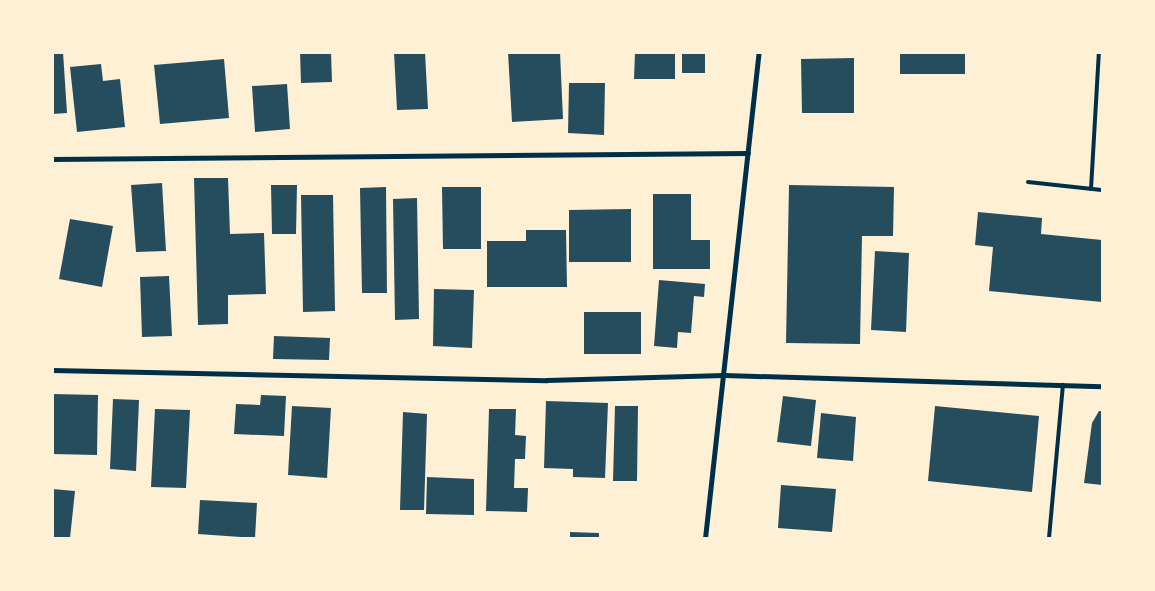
<!DOCTYPE html>
<html>
<head>
<meta charset="utf-8">
<style>
  body { margin:0 }
  #map { position:relative; width:1155px; height:591px; overflow:hidden; background:#fdf0d5; font-family:"Public Sans",sans-serif }
  div>[style] { position:absolute }
  .building>* { inset:0; background:#264d5e }
  .service>* { height:4px; margin:-2px; padding:0 2px; transform-origin:2px; border-radius:2px; background:#003049 }
  .minor>* { height:5px; margin:-2.5px; padding:0 2.5px; transform-origin:2.5px; border-radius:2.5px; background:#003049 }
  span { translate:-50% -50%; white-space:nowrap; text-align:center; line-height:1.15; -webkit-text-stroke:4px #fdf0d5; paint-order:stroke }
  .frame { position:absolute; inset:0; border:54px solid #fdf0d5; pointer-events:none }
</style>
</head>
<body>
<div id="map">
  <div class="building">
    <i style="clip-path:polygon(52px 52px,63px 52px,67px 113px,52px 114px)"></i>
    <i style="clip-path:polygon(300px 52px,331px 52px,332px 82px,301px 83px)"></i>
    <i style="clip-path:polygon(394px 52px,425px 52px,428px 109px,397px 110px)"></i>
    <i style="clip-path:polygon(508px 52px,560px 52px,563px 119px,512px 122px)"></i>
    <i style="clip-path:polygon(635px 52px,675px 52px,675px 79px,634px 79px)"></i>
    <i style="clip-path:polygon(682px 52px,705px 52px,705px 73px,682px 73px)"></i>
    <i style="clip-path:polygon(900px 52px,965px 52px,965px 74px,900px 74px)"></i>
    <i style="clip-path:polygon(854px 58px,854px 113px,802px 113px,801px 59px)"></i>
    <i style="clip-path:polygon(224px 59px,229px 118px,160px 124px,154px 65px)"></i>
    <i style="clip-path:polygon(101px 64px,103px 81px,120px 79px,125px 127px,77px 132px,70px 67px)"></i>
    <i style="clip-path:polygon(569px 83px,605px 83px,604px 135px,568px 133px)"></i>
    <i style="clip-path:polygon(287px 84px,290px 129px,255px 132px,252px 86px)"></i>
    <i style="clip-path:polygon(194px 178px,228px 178px,230px 234px,264px 233px,266px 294px,228px 295px,228px 324px,198px 325px)"></i>
    <i style="clip-path:polygon(162px 183px,166px 251px,136px 252px,131px 185px)"></i>
    <i style="clip-path:polygon(271px 185px,297px 185px,296px 234px,272px 234px)"></i>
    <i style="clip-path:polygon(789px 185px,894px 187px,893px 236px,862px 236px,860px 344px,786px 343px)"></i>
    <i style="clip-path:polygon(386px 187px,387px 293px,362px 293px,360px 188px)"></i>
    <i style="clip-path:polygon(442px 187px,481px 187px,481px 249px,443px 249px)"></i>
    <i style="clip-path:polygon(653px 194px,691px 194px,691px 240px,710px 240px,710px 269px,653px 269px)"></i>
    <i style="clip-path:polygon(301px 195px,333px 195px,335px 311px,303px 312px)"></i>
    <i style="clip-path:polygon(417px 198px,419px 319px,395px 320px,393px 199px)"></i>
    <i style="clip-path:polygon(631px 209px,631px 262px,569px 262px,569px 210px)"></i>
    <i style="clip-path:polygon(978px 212px,1042px 218px,1041px 234px,1102px 240px,1102px 302px,989px 291px,993px 247px,975px 245px)"></i>
    <i style="clip-path:polygon(70px 219px,113px 226px,102px 287px,59px 279px)"></i>
    <i style="clip-path:polygon(526px 230px,566px 230px,567px 287px,487px 287px,487px 241px,526px 241px)"></i>
    <i style="clip-path:polygon(875px 251px,909px 253px,906px 332px,871px 330px)"></i>
    <i style="clip-path:polygon(169px 276px,172px 336px,142px 337px,140px 277px)"></i>
    <i style="clip-path:polygon(659px 280px,705px 284px,704px 297px,694px 296px,691px 333px,678px 332px,677px 348px,654px 346px)"></i>
    <i style="clip-path:polygon(434px 289px,474px 290px,472px 348px,433px 346px)"></i>
    <i style="clip-path:polygon(584px 312px,641px 312px,641px 354px,584px 354px)"></i>
    <i style="clip-path:polygon(274px 336px,330px 338px,329px 360px,273px 359px)"></i>
    <i style="clip-path:polygon(52px 394px,98px 395px,97px 455px,52px 454px)"></i>
    <i style="clip-path:polygon(261px 395px,286px 396px,284px 436px,234px 434px,236px 404px,260px 405px)"></i>
    <i style="clip-path:polygon(783px 396px,816px 400px,811px 446px,777px 442px)"></i>
    <i style="clip-path:polygon(113px 399px,139px 400px,136px 471px,110px 469px)"></i>
    <i style="clip-path:polygon(546px 401px,608px 403px,605px 478px,573px 477px,573px 469px,544px 468px)"></i>
    <i style="clip-path:polygon(292px 406px,331px 408px,327px 478px,288px 475px)"></i>
    <i style="clip-path:polygon(615px 406px,638px 406px,637px 481px,613px 481px)"></i>
    <i style="clip-path:polygon(935px 406px,1039px 416px,1032px 492px,928px 481px)"></i>
    <i style="clip-path:polygon(155px 409px,190px 410px,186px 488px,151px 487px)"></i>
    <i style="clip-path:polygon(489px 409px,516px 409px,515px 435px,526px 436px,525px 459px,515px 459px,514px 488px,528px 488px,527px 512px,486px 511px)"></i>
    <i style="clip-path:polygon(1099px 411px,1102px 411px,1102px 485px,1084px 483px,1092px 423px)"></i>
    <i style="clip-path:polygon(403px 412px,427px 414px,424px 510px,400px 510px)"></i>
    <i style="clip-path:polygon(821px 413px,856px 417px,853px 461px,817px 458px)"></i>
    <i style="clip-path:polygon(427px 477px,474px 479px,474px 515px,426px 514px)"></i>
    <i style="clip-path:polygon(781px 485px,836px 489px,832px 532px,778px 528px)"></i>
    <i style="clip-path:polygon(52px 489px,75px 491px,70px 538px,52px 538px)"></i>
    <i style="clip-path:polygon(200px 500px,257px 503px,255px 538px,198px 534px)"></i>
    <i style="clip-path:polygon(570px 532px,599px 533px,599px 538px,570px 538px)"></i>
  </div>
  <div class="service">
    <i style="left:1028px;top:182px;width:74px;rotate:6.2deg"></i>
    <i style="left:1091px;top:189px;width:137px;rotate:-86.7deg"></i>
    <i style="left:1049px;top:538px;width:154px;rotate:-84.8deg"></i>
  </div>
  <div class="minor">
    <i style="left:52px;top:159px;width:696px;rotate:-0.49deg"></i>
    <i style="left:52px;top:370px;width:495px;rotate:1.2deg"></i>
    <i style="left:547px;top:380px;width:177px;rotate:-1.6deg"></i>
    <i style="left:724px;top:375px;width:378px;rotate:1.7deg"></i>
    <i style="left:705px;top:538px;width:489px;rotate:-83.7deg"></i>
  </div>
  <div class="frame"></div>
</div>
</body>
</html>
